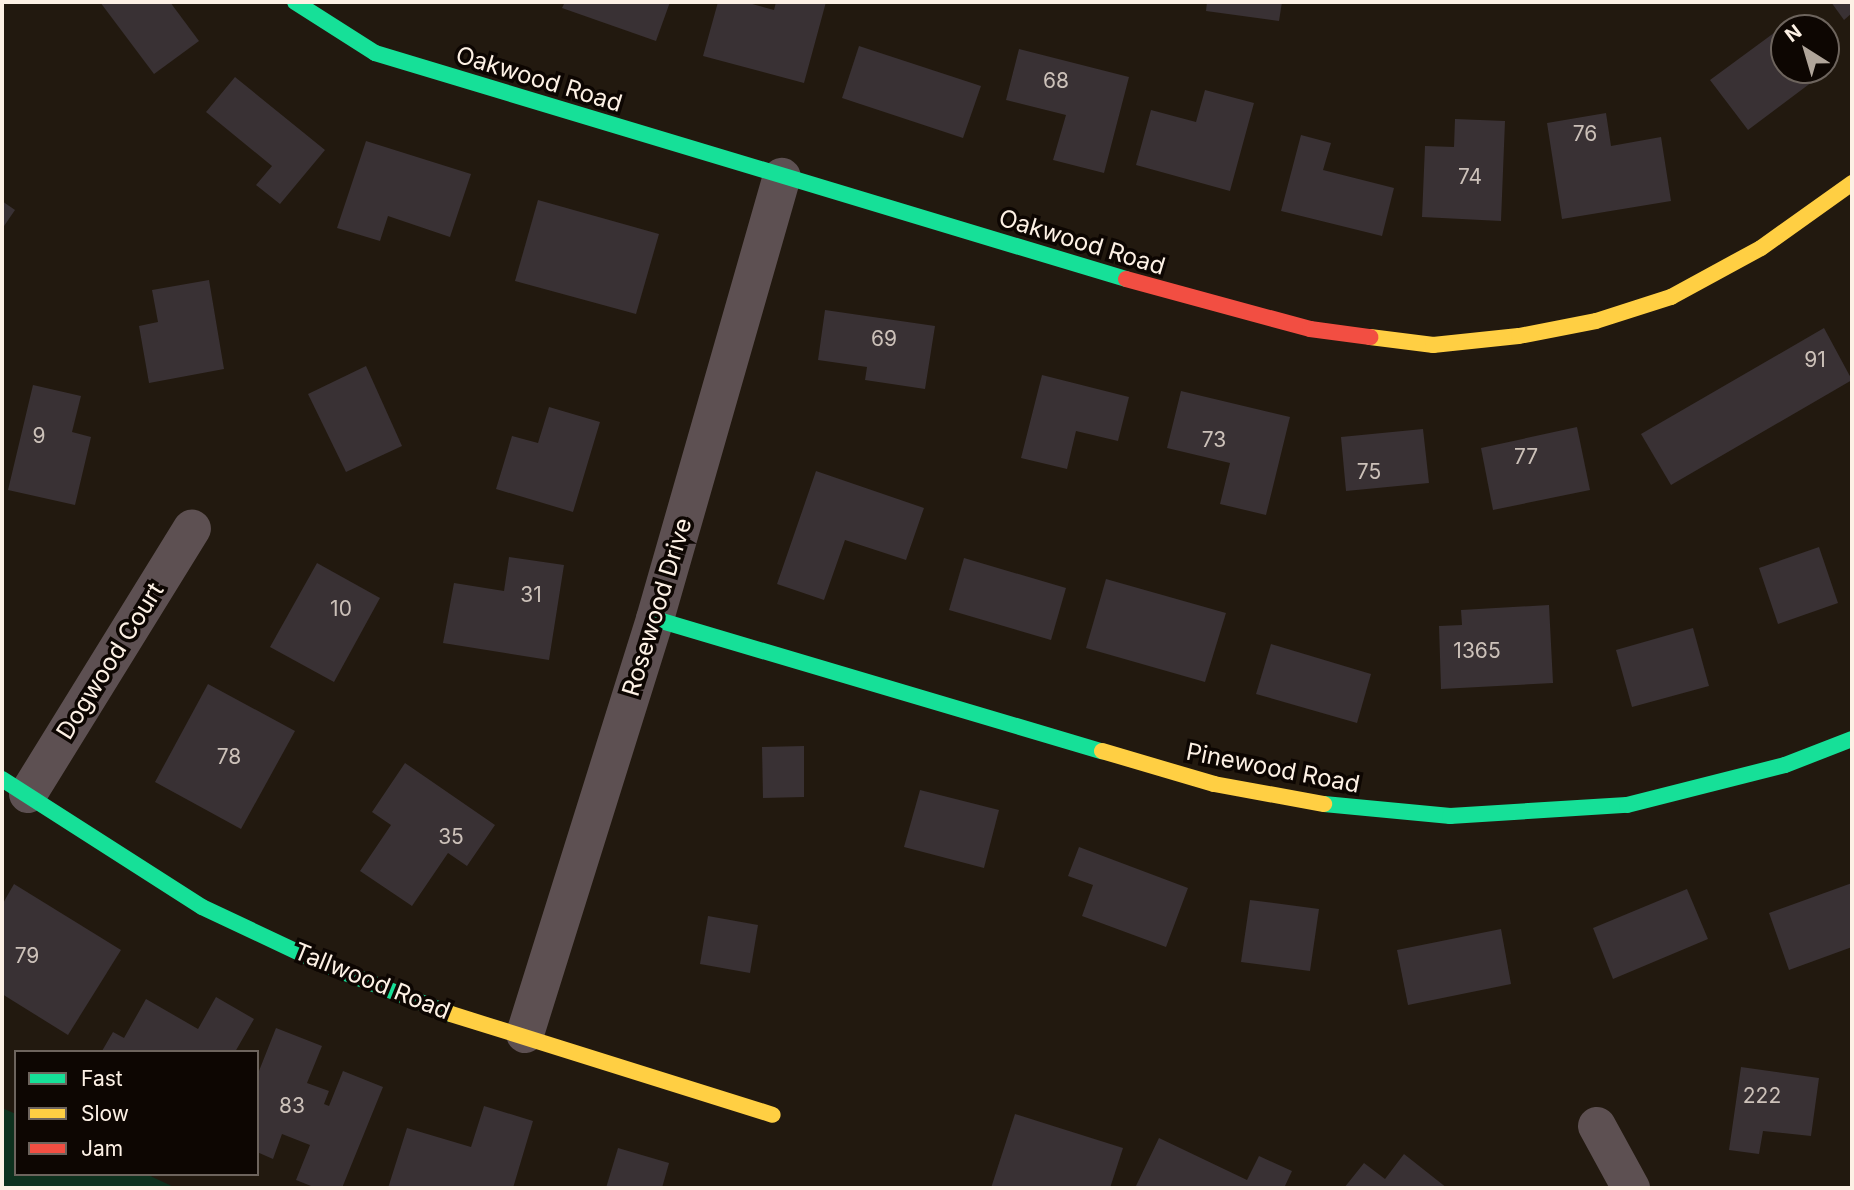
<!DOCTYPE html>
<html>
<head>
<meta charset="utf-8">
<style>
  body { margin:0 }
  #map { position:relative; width:1854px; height:1190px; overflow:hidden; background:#22190f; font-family:Inter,sans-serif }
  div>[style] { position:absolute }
  .green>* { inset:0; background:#0e311e }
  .building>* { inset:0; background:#393134 }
  .street>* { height:38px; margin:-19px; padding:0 19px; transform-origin:19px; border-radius:19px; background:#5d5052 }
  .fast>* { height:16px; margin:-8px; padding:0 8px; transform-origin:8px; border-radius:8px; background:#16e098 }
  .slow>* { height:16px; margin:-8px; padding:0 8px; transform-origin:8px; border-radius:8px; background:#ffcf43 }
  .jam>* { height:16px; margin:-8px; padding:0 8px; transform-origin:8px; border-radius:8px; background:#f24e42 }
  span { translate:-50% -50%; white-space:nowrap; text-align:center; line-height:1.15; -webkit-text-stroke:7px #0d0602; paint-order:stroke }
  .number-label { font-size:21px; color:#ccc1b9 }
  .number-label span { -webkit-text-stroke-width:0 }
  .street-label { font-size:24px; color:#fdf1e5 }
  .frame { position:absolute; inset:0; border:4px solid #fdf1e5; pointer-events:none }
  .legend { position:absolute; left:14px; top:1050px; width:245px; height:126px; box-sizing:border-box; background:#0d0602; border:2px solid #6d645d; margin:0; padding:9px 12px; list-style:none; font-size:21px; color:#fdf1e5 }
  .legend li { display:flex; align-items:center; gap:14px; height:35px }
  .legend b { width:35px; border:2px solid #6d645d }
  .north { position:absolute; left:1770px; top:14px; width:70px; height:70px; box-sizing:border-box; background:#0d0602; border:2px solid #6d645d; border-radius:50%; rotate:323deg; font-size:19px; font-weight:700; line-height:28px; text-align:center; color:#fdf1e5 }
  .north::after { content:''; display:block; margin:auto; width:24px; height:32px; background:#b0a59a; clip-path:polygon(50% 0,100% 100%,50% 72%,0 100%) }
</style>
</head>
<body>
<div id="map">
  <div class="green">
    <i style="clip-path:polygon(2px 1108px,16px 1114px,16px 1174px,146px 1174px,176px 1188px,2px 1188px)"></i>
  </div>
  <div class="building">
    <i style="clip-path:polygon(100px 2px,170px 2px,199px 41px,154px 74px)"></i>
    <i style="clip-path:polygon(565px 2px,670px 2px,656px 41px,562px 8px)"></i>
    <i style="clip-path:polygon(718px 2px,745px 2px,774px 10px,776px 2px,826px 2px,804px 83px,703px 56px)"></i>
    <i style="clip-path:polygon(1207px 2px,1282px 2px,1279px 21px,1206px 11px)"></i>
    <i style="clip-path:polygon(1831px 2px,1852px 2px,1852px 13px,1844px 20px)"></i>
    <i style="clip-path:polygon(1782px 27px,1784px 70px,1815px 70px,1820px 76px,1748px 130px,1710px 80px)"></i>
    <i style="clip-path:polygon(859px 46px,981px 86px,963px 138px,842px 98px)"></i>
    <i style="clip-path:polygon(1019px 49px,1129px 77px,1104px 173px,1053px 160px,1066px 115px,1006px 100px)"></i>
    <i style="clip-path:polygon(235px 77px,325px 150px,280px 204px,256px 185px,272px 166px,206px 112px)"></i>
    <i style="clip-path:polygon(1205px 90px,1254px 103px,1230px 191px,1136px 165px,1151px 110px,1196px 122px)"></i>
    <i style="clip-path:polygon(1606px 113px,1611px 146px,1661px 137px,1671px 201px,1562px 219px,1547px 123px)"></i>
    <i style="clip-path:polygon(1455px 119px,1505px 121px,1501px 221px,1422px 217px,1425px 146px,1454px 147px)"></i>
    <i style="clip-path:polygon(1301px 135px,1331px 143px,1323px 170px,1394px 188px,1382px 236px,1281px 211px)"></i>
    <i style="clip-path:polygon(366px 141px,471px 174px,450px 237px,388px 216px,380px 241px,337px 228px)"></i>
    <i style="clip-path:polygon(538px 200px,659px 234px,636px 314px,515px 281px)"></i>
    <i style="clip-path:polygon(2px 201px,15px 210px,2px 229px)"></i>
    <i style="clip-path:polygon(209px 280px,224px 369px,149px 383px,139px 326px,158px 322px,152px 290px)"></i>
    <i style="clip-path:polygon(825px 310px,935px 326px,925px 389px,865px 380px,867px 367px,818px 360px)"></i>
    <i style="clip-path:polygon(1824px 328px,1852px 380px,1671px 485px,1641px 434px)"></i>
    <i style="clip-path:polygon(366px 366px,402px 446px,346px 472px,308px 394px)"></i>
    <i style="clip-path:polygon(1042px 375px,1129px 397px,1118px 441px,1076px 431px,1067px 469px,1021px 458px)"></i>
    <i style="clip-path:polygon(33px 385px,81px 396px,72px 432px,91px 437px,75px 505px,8px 490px)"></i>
    <i style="clip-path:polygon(1181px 391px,1290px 417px,1266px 515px,1220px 504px,1230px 463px,1167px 448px)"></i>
    <i style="clip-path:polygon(549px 407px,600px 422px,573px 512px,496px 489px,512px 436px,538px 443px)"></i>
    <i style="clip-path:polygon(1577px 427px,1590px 490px,1493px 510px,1481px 448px)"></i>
    <i style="clip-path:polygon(1423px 429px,1429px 483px,1346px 491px,1341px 437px)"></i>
    <i style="clip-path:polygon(816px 471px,924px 508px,906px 560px,845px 540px,824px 600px,777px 584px)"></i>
    <i style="clip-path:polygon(1819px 547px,1838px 603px,1778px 624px,1759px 568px)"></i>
    <i style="clip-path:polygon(509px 557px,564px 565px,549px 660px,443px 643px,454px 583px,504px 591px)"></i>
    <i style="clip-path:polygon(964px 558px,1066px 588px,1051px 640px,949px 610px)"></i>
    <i style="clip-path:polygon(317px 563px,380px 598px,334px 682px,270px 647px)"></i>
    <i style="clip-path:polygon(1106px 579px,1226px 613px,1205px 682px,1086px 648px)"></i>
    <i style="clip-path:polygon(1549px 605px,1553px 683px,1441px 689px,1439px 626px,1462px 625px,1461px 610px)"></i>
    <i style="clip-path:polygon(1693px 628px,1709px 686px,1632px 707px,1616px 650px)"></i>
    <i style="clip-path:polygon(1271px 644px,1371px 674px,1357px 723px,1256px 694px)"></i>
    <i style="clip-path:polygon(208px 684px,295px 731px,241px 829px,155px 782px)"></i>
    <i style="clip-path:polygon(804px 746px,804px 797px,763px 798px,762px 747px)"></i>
    <i style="clip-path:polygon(405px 763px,495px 825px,467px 866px,448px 853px,412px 906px,360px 871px,391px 825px,372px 812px)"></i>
    <i style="clip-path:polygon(920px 790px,999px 810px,984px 868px,904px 847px)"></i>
    <i style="clip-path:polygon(1079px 847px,1188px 888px,1166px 947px,1082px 916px,1093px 885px,1068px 876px)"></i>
    <i style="clip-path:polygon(1852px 883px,1852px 947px,1789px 970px,1769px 913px)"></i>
    <i style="clip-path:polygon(14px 884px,121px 950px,68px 1035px,2px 994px,2px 905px)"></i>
    <i style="clip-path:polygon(1687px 889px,1708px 939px,1613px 979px,1593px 928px)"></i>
    <i style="clip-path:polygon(1250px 900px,1319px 909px,1310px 971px,1241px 962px)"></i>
    <i style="clip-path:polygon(708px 916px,758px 925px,750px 973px,700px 964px)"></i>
    <i style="clip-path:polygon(1501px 929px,1511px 984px,1408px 1005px,1397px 950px)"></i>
    <i style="clip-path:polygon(216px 997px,254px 1019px,235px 1052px,102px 1051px,113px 1032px,124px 1038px,146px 999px,198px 1029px)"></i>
    <i style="clip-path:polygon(276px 1028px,322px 1046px,307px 1083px,329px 1091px,324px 1104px,329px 1106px,343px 1071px,383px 1087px,342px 1188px,316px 1188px,296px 1180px,310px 1145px,282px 1134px,273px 1159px,257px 1152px,257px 1076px)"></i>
    <i style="clip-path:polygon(1741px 1067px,1819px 1078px,1811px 1136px,1763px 1131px,1759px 1154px,1729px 1150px)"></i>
    <i style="clip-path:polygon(484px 1106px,533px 1121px,513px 1188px,388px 1188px,407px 1128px,471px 1147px)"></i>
    <i style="clip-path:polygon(1015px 1114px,1123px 1148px,1110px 1188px,991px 1188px)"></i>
    <i style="clip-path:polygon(1159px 1138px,1247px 1180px,1259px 1156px,1292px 1171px,1284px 1188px,1135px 1188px)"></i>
    <i style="clip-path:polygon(618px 1148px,669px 1163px,662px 1188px,606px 1188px)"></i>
    <i style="clip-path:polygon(1404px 1154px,1447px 1188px,1344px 1188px,1364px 1163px,1385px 1179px)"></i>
  </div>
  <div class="street">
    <i style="left:28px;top:794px;width:312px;rotate:-58.3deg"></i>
    <i style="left:525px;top:1034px;width:435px;rotate:-72.6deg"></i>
    <i style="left:655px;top:619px;width:460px;rotate:-74deg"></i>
    <i style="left:1597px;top:1126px;width:71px;rotate:61.3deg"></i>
  </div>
  <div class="fast">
    <i style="left:295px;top:2px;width:95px;rotate:32.5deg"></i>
    <i style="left:375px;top:53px;width:784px;rotate:16.75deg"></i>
    <i style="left:655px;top:619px;width:466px;rotate:16.5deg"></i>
    <i style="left:2px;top:779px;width:237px;rotate:32.6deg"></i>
    <i style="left:202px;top:907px;width:136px;rotate:25.2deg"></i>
    <i style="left:325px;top:965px;width:135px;rotate:21.3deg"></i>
    <i style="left:1324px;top:804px;width:127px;rotate:5.4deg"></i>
    <i style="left:1450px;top:816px;width:177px;rotate:-3.6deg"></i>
    <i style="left:1627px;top:805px;width:163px;rotate:-14.2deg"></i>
    <i style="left:1785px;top:765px;width:72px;rotate:-21.2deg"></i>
  </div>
  <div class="slow">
    <i style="left:1370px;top:337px;width:64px;rotate:7.2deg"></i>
    <i style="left:1433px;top:345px;width:86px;rotate:-6deg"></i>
    <i style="left:1519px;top:336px;width:78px;rotate:-11deg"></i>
    <i style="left:1596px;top:321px;width:79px;rotate:-17.7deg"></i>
    <i style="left:1671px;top:297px;width:102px;rotate:-28.6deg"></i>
    <i style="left:1761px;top:248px;width:112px;rotate:-35.5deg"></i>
    <i style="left:1102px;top:751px;width:117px;rotate:16.4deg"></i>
    <i style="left:1214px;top:784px;width:112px;rotate:10.3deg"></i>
    <i style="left:451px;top:1014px;width:337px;rotate:17.4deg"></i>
  </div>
  <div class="jam">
    <i style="left:1126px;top:279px;width:191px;rotate:15.2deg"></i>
    <i style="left:1310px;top:329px;width:61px;rotate:7.6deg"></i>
  </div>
  <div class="number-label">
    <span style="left:1056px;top:81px">68</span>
    <span style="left:1585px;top:134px">76</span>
    <span style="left:1470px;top:177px">74</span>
    <span style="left:884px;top:339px">69</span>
    <span style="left:1815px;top:360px">91</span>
    <span style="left:39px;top:436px">9</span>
    <span style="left:1214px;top:440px">73</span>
    <span style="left:1526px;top:457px">77</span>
    <span style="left:1369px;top:472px">75</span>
    <span style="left:531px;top:595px">31</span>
    <span style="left:341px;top:609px">10</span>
    <span style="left:1477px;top:651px">1365</span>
    <span style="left:229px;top:757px">78</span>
    <span style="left:451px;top:837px">35</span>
    <span style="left:27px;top:956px">79</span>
    <span style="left:1762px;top:1096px">222</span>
    <span style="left:292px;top:1106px">83</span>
  </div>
  <div class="street-label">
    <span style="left:539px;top:79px;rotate:17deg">Oakwood Road</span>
    <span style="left:1082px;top:242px;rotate:17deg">Oakwood Road</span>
    <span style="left:657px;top:607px;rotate:-73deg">Rosewood Drive</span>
    <span style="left:110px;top:661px;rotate:-58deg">Dogwood Court</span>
    <span style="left:1273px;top:768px;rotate:11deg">Pinewood Road</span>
    <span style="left:372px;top:981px;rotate:22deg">Tallwood Road</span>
  </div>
  <div class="frame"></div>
  <ul class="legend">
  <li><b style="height:9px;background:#16e098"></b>Fast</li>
  <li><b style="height:9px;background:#ffcf43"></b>Slow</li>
  <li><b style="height:9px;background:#f24e42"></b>Jam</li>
  </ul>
  <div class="north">N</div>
</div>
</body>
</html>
